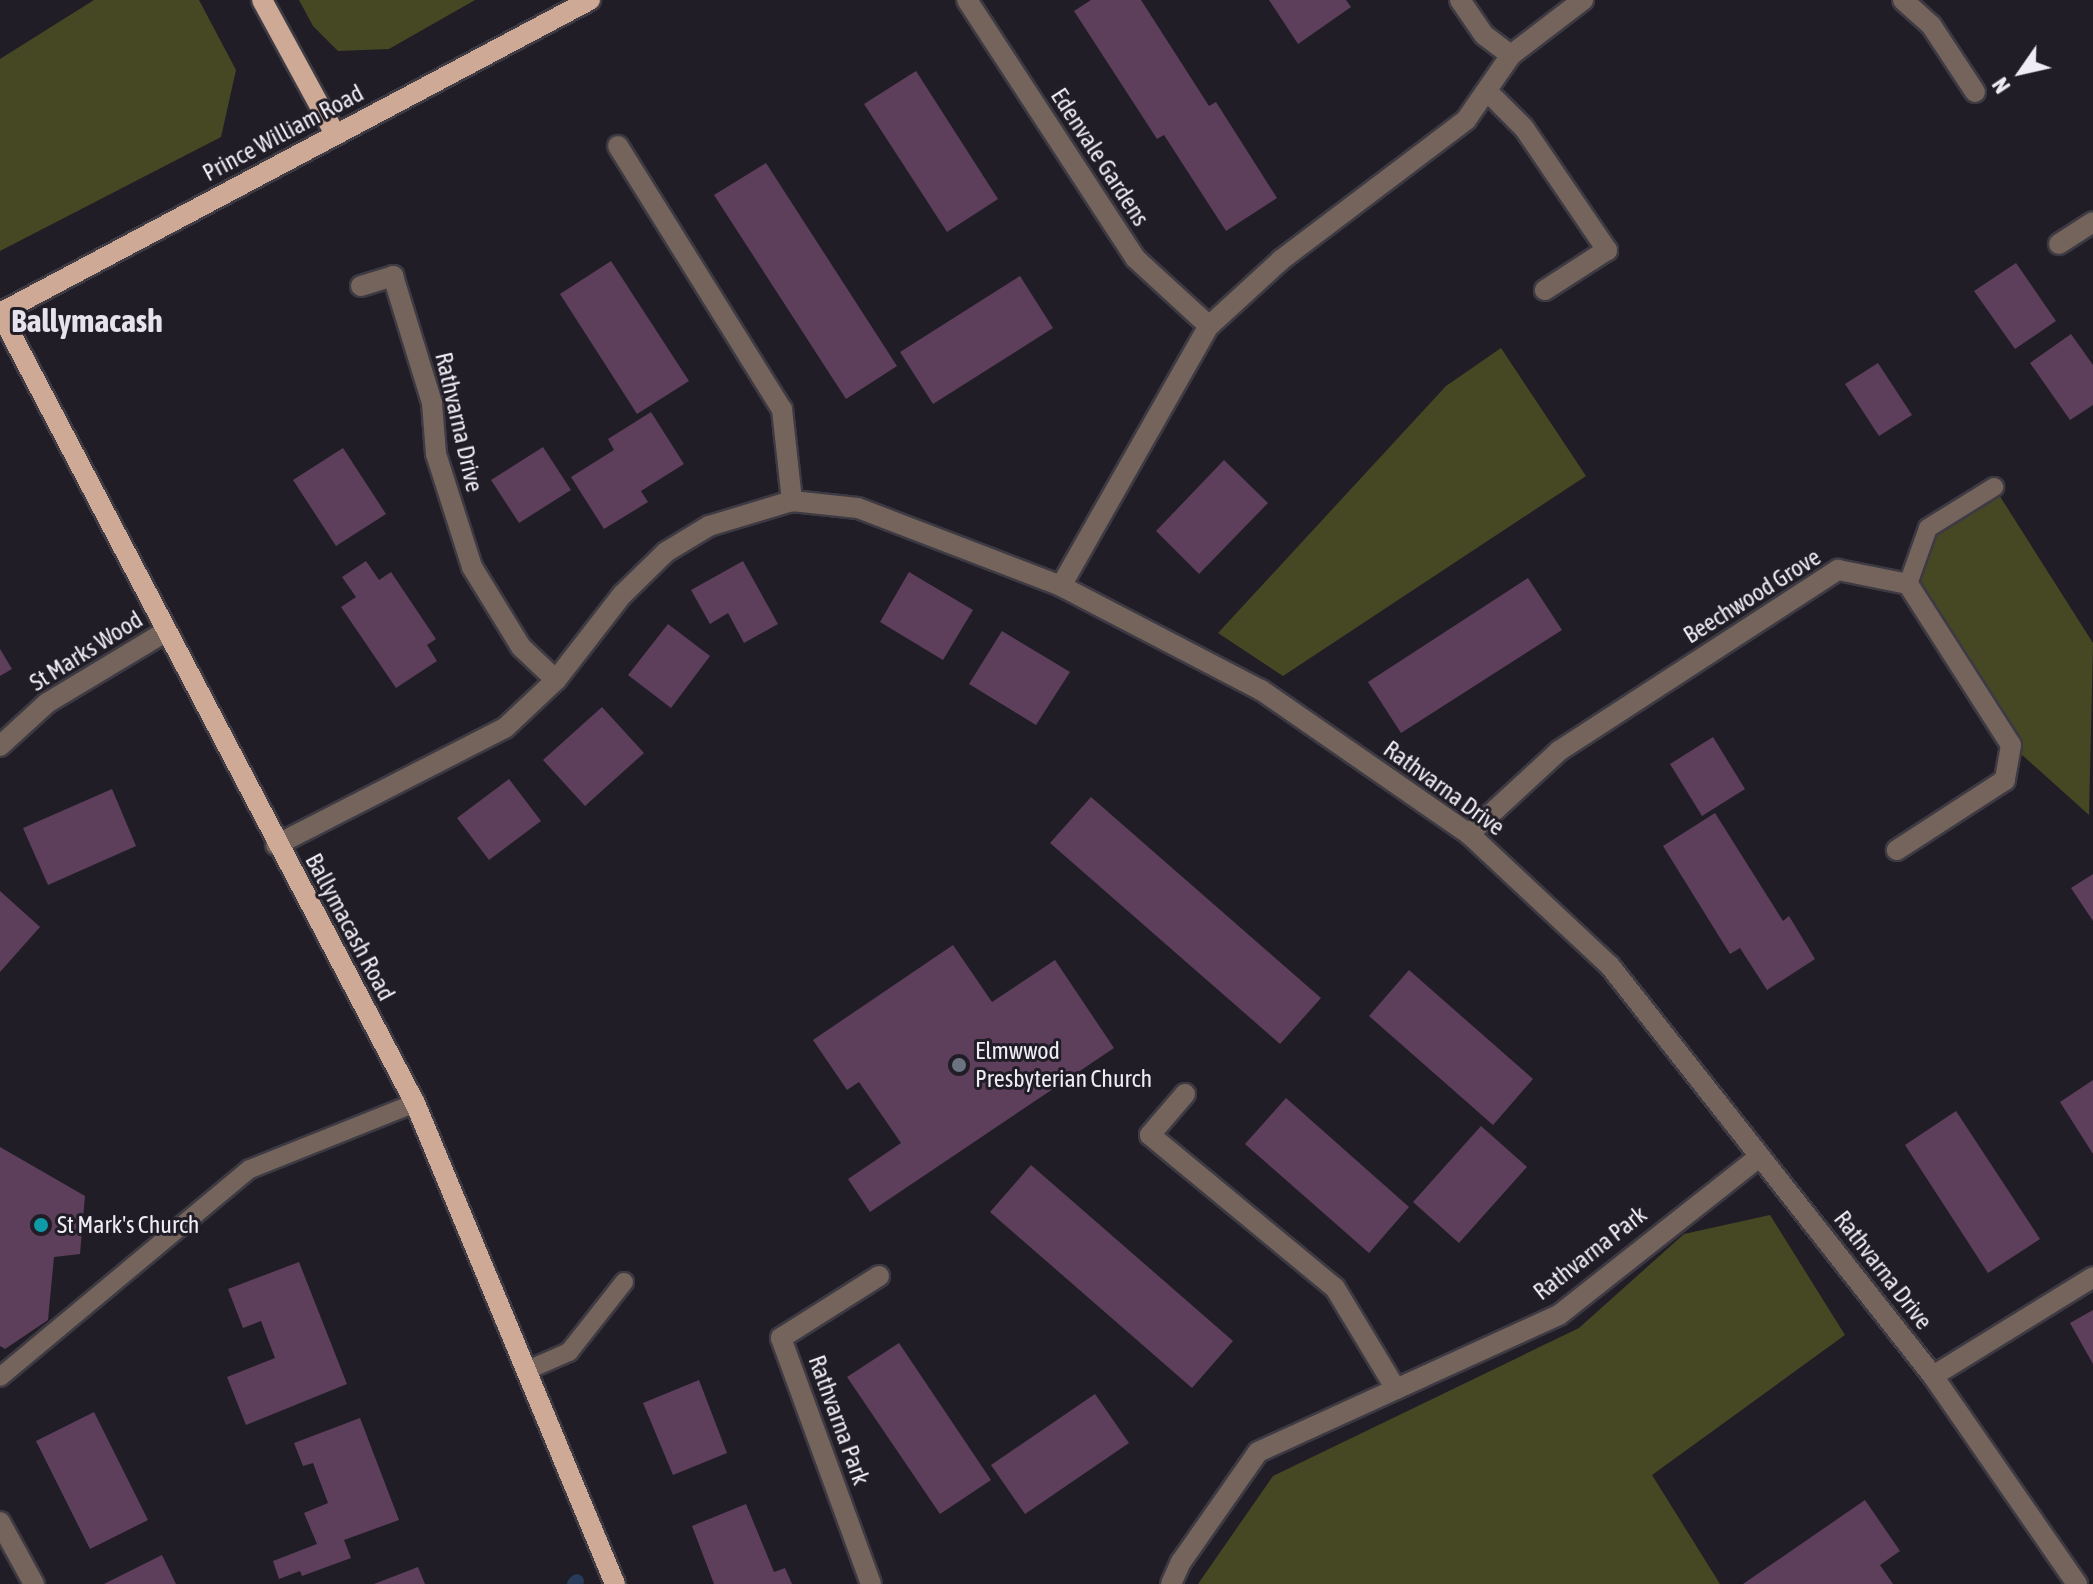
<!DOCTYPE html>
<html>
<head>
<meta charset="utf-8">
<style>
  body { margin:0 }
  #map { position:relative; width:2093px; height:1584px; overflow:hidden; background:#201d26; font-family:"Asap Condensed",sans-serif }
  div>[style] { position:absolute }
  .green>* { inset:0; background:#464823 }
  .stream>* { height:14px; margin:-7px; padding:0 7px; transform-origin:7px; border-radius:7px; background:#293b5a }
  .building>* { inset:0; background:#5d3f5b }
  .roads { filter:drop-shadow(2px 0 #3d3a43) drop-shadow(-2px 0 #3d3a43) drop-shadow(0 2px #3d3a43) drop-shadow(0 -2px #3d3a43) }
  .service>* { height:18px; margin:-9px; padding:0 9px; transform-origin:9px; border-radius:9px; background:#75645b }
  .minor>* { height:20px; margin:-10px; padding:0 10px; transform-origin:10px; border-radius:10px; background:#75645b }
  .primary>* { height:20px; margin:-10px; padding:0 10px; transform-origin:10px; border-radius:10px; background:#ceaa96 }
  .dots>* { width:22px; height:22px; translate:-50% -50%; box-sizing:border-box; border:4px solid #201d26; border-radius:50% }
  span { translate:-50% -50%; white-space:nowrap; text-align:center; line-height:1.15; -webkit-text-stroke:6px #201d26; paint-order:stroke }
  .street-label { font-size:24px; color:#efecf3 }
  .poi-label { font-size:24px; color:#efecf3 }
  .left { translate:0 -50%; text-align:left }
  .district-label { font-size:32px; color:#e6e2ee; font-weight:700 }
  .north { position:absolute; left:1981px; top:32px; width:80px; height:80px; -webkit-text-stroke:6px #201d26; paint-order:stroke; rotate:236deg; font-size:22px; font-weight:700; line-height:32px; text-align:center; color:#efecf3 }
  .north::after { content:''; display:block; margin:auto; width:28px; height:36px; background:#efecf3; clip-path:polygon(50% 0,100% 100%,50% 72%,0 100%) }
</style>
</head>
<body>
<div id="map">
  <div class="green">
    <i style="clip-path:polygon(94px 0,199px 0,236px 70px,221px 137px,0 251px,0 59px)"></i>
    <i style="clip-path:polygon(299px 0,475px 0,389px 49px,338px 51px,313px 26px)"></i>
    <i style="clip-path:polygon(1501px 348px,1586px 476px,1283px 676px,1218px 633px,1446px 386px)"></i>
    <i style="clip-path:polygon(1994px 487px,2093px 643px,2089px 815px,2011px 745px,1908px 584px,1928px 528px)"></i>
    <i style="clip-path:polygon(1770px 1215px,1845px 1335px,1652px 1475px,1720px 1584px,1198px 1584px,1273px 1476px,1579px 1328px,1684px 1234px)"></i>
  </div>
  <div class="stream">
    <i style="left:574px;top:1584px;width:4px;rotate:-45deg"></i>
  </div>
  <div class="building">
    <i style="clip-path:polygon(1091px 0,1141px 0,1209px 106px,1216px 102px,1277px 198px,1226px 231px,1164px 135px,1157px 139px,1074px 11px)"></i>
    <i style="clip-path:polygon(1269px 0,1346px 0,1351px 7px,1298px 44px)"></i>
    <i style="clip-path:polygon(916px 71px,998px 199px,947px 232px,864px 104px)"></i>
    <i style="clip-path:polygon(766px 163px,897px 366px,846px 399px,714px 195px)"></i>
    <i style="clip-path:polygon(611px 261px,689px 381px,637px 414px,560px 294px)"></i>
    <i style="clip-path:polygon(2016px 263px,2056px 321px,2015px 349px,1974px 291px)"></i>
    <i style="clip-path:polygon(1020px 276px,1053px 328px,933px 404px,900px 352px)"></i>
    <i style="clip-path:polygon(2071px 334px,2093px 365px,2093px 405px,2070px 420px,2030px 363px)"></i>
    <i style="clip-path:polygon(1878px 363px,1912px 415px,1879px 436px,1845px 384px)"></i>
    <i style="clip-path:polygon(651px 412px,684px 464px,641px 491px,648px 502px,604px 529px,571px 477px,614px 450px,608px 439px)"></i>
    <i style="clip-path:polygon(543px 447px,571px 490px,519px 523px,491px 480px)"></i>
    <i style="clip-path:polygon(343px 448px,386px 514px,336px 546px,293px 480px)"></i>
    <i style="clip-path:polygon(1224px 460px,1268px 503px,1199px 574px,1156px 531px)"></i>
    <i style="clip-path:polygon(366px 561px,379px 580px,391px 572px,436px 639px,427px 645px,437px 661px,396px 688px,341px 607px,356px 597px,342px 577px)"></i>
    <i style="clip-path:polygon(743px 561px,778px 624px,744px 643px,728px 613px,710px 624px,691px 590px)"></i>
    <i style="clip-path:polygon(909px 572px,973px 610px,943px 660px,880px 622px)"></i>
    <i style="clip-path:polygon(1528px 578px,1562px 630px,1401px 733px,1368px 682px)"></i>
    <i style="clip-path:polygon(668px 624px,710px 656px,671px 708px,628px 675px)"></i>
    <i style="clip-path:polygon(1002px 631px,1070px 672px,1036px 725px,969px 684px)"></i>
    <i style="clip-path:polygon(0 649px,12px 669px,0 676px)"></i>
    <i style="clip-path:polygon(602px 707px,644px 753px,585px 806px,543px 760px)"></i>
    <i style="clip-path:polygon(1713px 737px,1745px 789px,1702px 816px,1670px 764px)"></i>
    <i style="clip-path:polygon(509px 779px,541px 821px,489px 860px,457px 818px)"></i>
    <i style="clip-path:polygon(112px 789px,136px 846px,48px 885px,23px 828px)"></i>
    <i style="clip-path:polygon(1091px 797px,1321px 998px,1280px 1044px,1050px 843px)"></i>
    <i style="clip-path:polygon(1715px 813px,1783px 921px,1789px 916px,1815px 959px,1767px 990px,1740px 948px,1730px 954px,1663px 846px)"></i>
    <i style="clip-path:polygon(2093px 874px,2093px 921px,2071px 888px)"></i>
    <i style="clip-path:polygon(0 891px,40px 927px,0 972px)"></i>
    <i style="clip-path:polygon(953px 945px,992px 1002px,1055px 960px,1114px 1048px,870px 1212px,848px 1179px,901px 1143px,859px 1082px,847px 1090px,813px 1040px)"></i>
    <i style="clip-path:polygon(1409px 970px,1533px 1079px,1493px 1125px,1369px 1016px)"></i>
    <i style="clip-path:polygon(2093px 1080px,2093px 1154px,2060px 1102px)"></i>
    <i style="clip-path:polygon(1286px 1098px,1409px 1207px,1369px 1253px,1245px 1144px)"></i>
    <i style="clip-path:polygon(1956px 1111px,2040px 1239px,1988px 1273px,1905px 1145px)"></i>
    <i style="clip-path:polygon(1481px 1126px,1527px 1167px,1459px 1243px,1413px 1202px)"></i>
    <i style="clip-path:polygon(0 1147px,85px 1196px,80px 1254px,54px 1257px,48px 1320px,5px 1349px,0 1346px)"></i>
    <i style="clip-path:polygon(1031px 1165px,1233px 1341px,1192px 1388px,990px 1212px)"></i>
    <i style="clip-path:polygon(299px 1262px,347px 1384px,246px 1425px,227px 1377px,275px 1358px,261px 1321px,243px 1328px,228px 1289px)"></i>
    <i style="clip-path:polygon(2093px 1310px,2093px 1364px,2070px 1323px)"></i>
    <i style="clip-path:polygon(899px 1343px,991px 1480px,940px 1514px,847px 1377px)"></i>
    <i style="clip-path:polygon(699px 1380px,727px 1453px,673px 1475px,643px 1403px)"></i>
    <i style="clip-path:polygon(1095px 1394px,1129px 1443px,1025px 1514px,991px 1465px)"></i>
    <i style="clip-path:polygon(94px 1412px,148px 1520px,90px 1549px,36px 1441px)"></i>
    <i style="clip-path:polygon(360px 1418px,399px 1520px,344px 1540px,351px 1558px,302px 1576px,300px 1571px,279px 1579px,273px 1561px,317px 1544px,304px 1513px,328px 1503px,313px 1463px,303px 1466px,294px 1443px)"></i>
    <i style="clip-path:polygon(1865px 1500px,1900px 1551px,1880px 1565px,1893px 1584px,1743px 1584px)"></i>
    <i style="clip-path:polygon(746px 1504px,774px 1572px,785px 1568px,792px 1584px,714px 1584px,692px 1526px)"></i>
    <i style="clip-path:polygon(162px 1555px,176px 1584px,104px 1584px)"></i>
    <i style="clip-path:polygon(418px 1567px,425px 1584px,374px 1584px)"></i>
  </div>
  <div class="roads">
    <div class="service">
      <i style="left:1908px;top:584px;width:59px;rotate:-70.3deg"></i>
      <i style="left:1928px;top:528px;width:78px;rotate:-31.8deg"></i>
      <i style="left:530px;top:1369px;width:43px;rotate:-23.6deg"></i>
      <i style="left:569px;top:1352px;width:89px;rotate:-51.8deg"></i>
      <i style="left:0;top:1377px;width:325px;rotate:-39.8deg"></i>
      <i style="left:250px;top:1169px;width:178px;rotate:-21.8deg"></i>
    </div>
    <div class="minor">
      <i style="left:967px;top:0;width:308px;rotate:56.9deg"></i>
      <i style="left:1135px;top:258px;width:100px;rotate:42.6deg"></i>
      <i style="left:1460px;top:0;width:42px;rotate:55.6deg"></i>
      <i style="left:1484px;top:35px;width:34px;rotate:37deg"></i>
      <i style="left:1903px;top:0;width:38px;rotate:42deg"></i>
      <i style="left:1931px;top:25px;width:80px;rotate:56.7deg"></i>
      <i style="left:1489px;top:93px;width:49px;rotate:45deg"></i>
      <i style="left:1524px;top:128px;width:148px;rotate:55.8deg"></i>
      <i style="left:1607px;top:250px;width:74px;rotate:147.2deg"></i>
      <i style="left:618px;top:146px;width:310px;rotate:58.1deg"></i>
      <i style="left:782px;top:409px;width:93px;rotate:83.8deg"></i>
      <i style="left:2059px;top:244px;width:40px;rotate:-32.9deg"></i>
      <i style="left:361px;top:286px;width:34px;rotate:-17deg"></i>
      <i style="left:393px;top:276px;width:133px;rotate:72.9deg"></i>
      <i style="left:432px;top:403px;width:51px;rotate:85.5deg"></i>
      <i style="left:436px;top:454px;width:119px;rotate:72.3deg"></i>
      <i style="left:472px;top:567px;width:94px;rotate:58.5deg"></i>
      <i style="left:521px;top:647px;width:48px;rotate:43.3deg"></i>
      <i style="left:1061px;top:586px;width:299px;rotate:-60.4deg"></i>
      <i style="left:1209px;top:326px;width:98px;rotate:-42.5deg"></i>
      <i style="left:1281px;top:260px;width:232px;rotate:-37.1deg"></i>
      <i style="left:1466px;top:120px;width:79px;rotate:-55.3deg"></i>
      <i style="left:1511px;top:55px;width:91px;rotate:-37.4deg"></i>
      <i style="left:0;top:746px;width:64px;rotate:-42.5deg"></i>
      <i style="left:47px;top:703px;width:138px;rotate:-31deg"></i>
      <i style="left:1469px;top:834px;width:122px;rotate:-42.7deg"></i>
      <i style="left:1559px;top:751px;width:333px;rotate:-33deg"></i>
      <i style="left:1838px;top:570px;width:71px;rotate:11.3deg"></i>
      <i style="left:1908px;top:584px;width:191px;rotate:57.4deg"></i>
      <i style="left:2011px;top:745px;width:36px;rotate:100deg"></i>
      <i style="left:2005px;top:780px;width:129px;rotate:147.1deg"></i>
      <i style="left:276px;top:845px;width:257px;rotate:-27.1deg"></i>
      <i style="left:505px;top:728px;width:70px;rotate:-43.3deg"></i>
      <i style="left:556px;top:680px;width:108px;rotate:-52.2deg"></i>
      <i style="left:622px;top:595px;width:62px;rotate:-44.3deg"></i>
      <i style="left:666px;top:552px;width:50px;rotate:-31.2deg"></i>
      <i style="left:709px;top:526px;width:87px;rotate:-16.8deg"></i>
      <i style="left:792px;top:501px;width:66px;rotate:6.1deg"></i>
      <i style="left:858px;top:508px;width:217px;rotate:21deg"></i>
      <i style="left:1061px;top:586px;width:225px;rotate:27.5deg"></i>
      <i style="left:1261px;top:690px;width:253px;rotate:34.7deg"></i>
      <i style="left:1469px;top:834px;width:193px;rotate:43.1deg"></i>
      <i style="left:1610px;top:966px;width:522px;rotate:51.77deg"></i>
      <i style="left:1933px;top:1376px;width:253px;rotate:55.3deg"></i>
      <i style="left:1185px;top:1094px;width:54px;rotate:130.5deg"></i>
      <i style="left:1150px;top:1135px;width:240px;rotate:39.6deg"></i>
      <i style="left:1335px;top:1288px;width:118px;rotate:58.9deg"></i>
      <i style="left:1933px;top:1376px;width:188px;rotate:-31.7deg"></i>
      <i style="left:0;top:1522px;width:71px;rotate:61.3deg"></i>
      <i style="left:871px;top:1584px;width:262px;rotate:-110.1deg"></i>
      <i style="left:781px;top:1338px;width:116px;rotate:-32.3deg"></i>
      <i style="left:1171px;top:1584px;width:24px;rotate:-66deg"></i>
      <i style="left:1181px;top:1562px;width:134px;rotate:-55deg"></i>
      <i style="left:1258px;top:1452px;width:331px;rotate:-24.5deg"></i>
      <i style="left:1559px;top:1315px;width:256px;rotate:-38.3deg"></i>
    </div>
    <div class="primary">
      <i style="left:262px;top:0;width:153px;rotate:61.4deg"></i>
      <i style="left:0;top:313px;width:892px;rotate:62.29deg"></i>
      <i style="left:415px;top:1103px;width:521px;rotate:67.42deg"></i>
      <i style="left:0;top:313px;width:668px;rotate:-27.95deg"></i>
    </div>
  </div>
  <div class="dots">
    <i style="left:959px;top:1065px;background:#6b7280"></i>
    <i style="left:41px;top:1225px;background:#0f9aa8"></i>
  </div>
  <div class="street-label">
    <span style="left:283px;top:133px;rotate:-28deg">Prince William Road</span>
    <span style="left:1100px;top:157px;rotate:57deg">Edenvale Gardens</span>
    <span style="left:459px;top:422px;rotate:77deg">Rathvarna Drive</span>
    <span style="left:1752px;top:596px;rotate:-32deg">Beechwood Grove</span>
    <span style="left:86px;top:651px;rotate:-32deg">St Marks Wood</span>
    <span style="left:1444px;top:788px;rotate:36deg">Rathvarna Drive</span>
    <span style="left:350px;top:927px;rotate:62deg">Ballymacash Road</span>
    <span style="left:1590px;top:1253px;rotate:-38deg">Rathvarna Park</span>
    <span style="left:1883px;top:1270px;rotate:52deg">Rathvarna Drive</span>
    <span style="left:839px;top:1420px;rotate:70deg">Rathvarna Park</span>
  </div>
  <div class="poi-label">
    <span class="left" style="left:975px;top:1065px">Elmwwod<br>Presbyterian Church</span>
    <span class="left" style="left:57px;top:1225px">St Mark's Church</span>
  </div>
  <div class="district-label">
    <span style="left:87px;top:321px">Ballymacash</span>
  </div>
  <div class="north">N</div>
</div>
</body>
</html>
